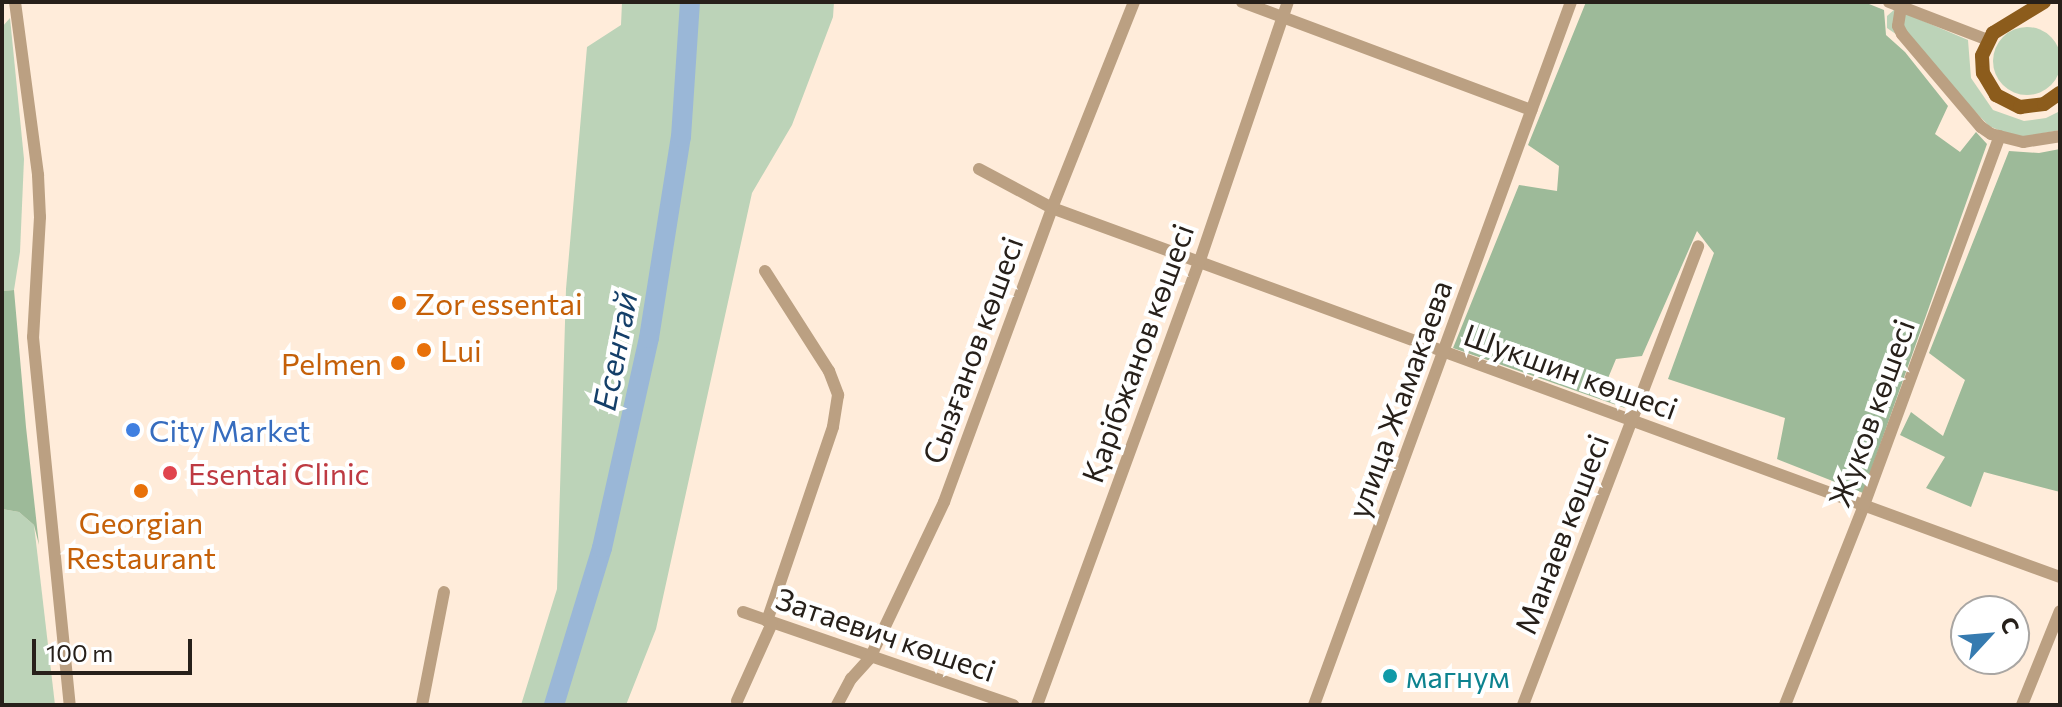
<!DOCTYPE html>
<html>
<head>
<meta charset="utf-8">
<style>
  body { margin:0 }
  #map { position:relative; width:2062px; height:707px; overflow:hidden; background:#ffecda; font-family:Commissioner,sans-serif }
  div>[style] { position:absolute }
  .green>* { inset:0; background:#bcd3b8 }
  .round { border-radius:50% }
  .forest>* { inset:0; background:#9dba99 }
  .river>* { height:20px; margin:-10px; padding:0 10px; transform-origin:10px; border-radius:10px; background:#9ab7d7 }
  .minor>* { height:12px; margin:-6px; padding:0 6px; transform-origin:6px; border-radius:6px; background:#bba082 }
  .major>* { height:14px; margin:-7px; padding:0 7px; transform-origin:7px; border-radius:7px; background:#8c5c1c }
  .dots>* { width:22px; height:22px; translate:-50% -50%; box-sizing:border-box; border:4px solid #fff; border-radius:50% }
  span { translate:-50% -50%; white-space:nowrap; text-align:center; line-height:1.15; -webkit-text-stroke:8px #fff; paint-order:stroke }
  .food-label { font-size:30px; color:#c56008 }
  .left { translate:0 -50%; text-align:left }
  .right { translate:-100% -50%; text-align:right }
  .street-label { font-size:30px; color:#27201a }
  .shop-label { font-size:30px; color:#366cbe }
  .health-label { font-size:30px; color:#be3a42 }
  .culture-label { font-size:30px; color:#0d838f }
  .water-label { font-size:32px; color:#143f69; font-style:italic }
  .frame { position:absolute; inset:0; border:4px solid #27201a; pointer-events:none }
  .north { position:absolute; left:1950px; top:595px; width:80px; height:80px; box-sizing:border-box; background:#fff; border:2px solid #a9a6a3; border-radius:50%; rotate:64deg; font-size:22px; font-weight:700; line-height:32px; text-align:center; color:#27201a }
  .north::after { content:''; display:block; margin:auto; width:28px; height:36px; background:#367bb0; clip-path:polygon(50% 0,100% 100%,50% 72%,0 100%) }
  .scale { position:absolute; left:32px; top:639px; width:160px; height:36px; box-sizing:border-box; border:4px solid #27201a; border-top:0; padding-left:10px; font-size:24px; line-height:28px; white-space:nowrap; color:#27201a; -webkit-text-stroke:6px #fff; paint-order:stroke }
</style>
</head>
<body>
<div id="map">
  <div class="green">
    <i style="clip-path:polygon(622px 2px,834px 2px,833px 17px,792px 125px,752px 193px,656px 629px,626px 705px,521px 705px,557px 589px,566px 289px,587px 47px,621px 25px)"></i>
    <i style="clip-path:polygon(1895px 9px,1968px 40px,1971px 78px,1993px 110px,2024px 121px,2046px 118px,2060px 111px,2060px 130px,2017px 138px,1989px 126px,1909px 43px,1887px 28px,1887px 16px)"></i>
    <i style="clip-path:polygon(10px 18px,24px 159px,20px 252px,14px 290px,2px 291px,2px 27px)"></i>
    <i class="round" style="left:1993px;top:27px;width:68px;height:68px"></i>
    <i style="clip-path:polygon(2px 509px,19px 512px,34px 525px,55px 705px,2px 705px)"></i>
  </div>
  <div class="forest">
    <i style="clip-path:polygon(1586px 2px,1864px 2px,1884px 10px,1886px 35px,1905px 52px,1948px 106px,1935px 134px,1960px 152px,1976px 132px,1987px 144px,1863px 493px,1777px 459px,1785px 418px,1668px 379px,1714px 253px,1697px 231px,1642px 356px,1616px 359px,1606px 383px,1625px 408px,1453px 348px,1519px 185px,1557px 191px,1559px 166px,1528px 145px)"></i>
    <i style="clip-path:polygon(2060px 149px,2060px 492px,1984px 472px,1971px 507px,1926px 488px,1945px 457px,1900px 435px,1911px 412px,1943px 436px,1965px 380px,1929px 353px,2009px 151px,2039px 153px)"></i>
    <i style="clip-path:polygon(14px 290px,26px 427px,39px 545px,34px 525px,19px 512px,2px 509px,2px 291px)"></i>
  </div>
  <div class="river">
    <i style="left:554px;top:705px;width:164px;rotate:-73deg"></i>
    <i style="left:602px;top:548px;width:215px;rotate:-77.4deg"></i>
    <i style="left:649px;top:338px;width:204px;rotate:-81deg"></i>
    <i style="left:681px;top:137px;width:135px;rotate:-86.2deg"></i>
  </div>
  <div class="minor">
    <i style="left:15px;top:2px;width:175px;rotate:82.4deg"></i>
    <i style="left:38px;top:175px;width:42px;rotate:87.3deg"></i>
    <i style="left:40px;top:217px;width:120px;rotate:93.3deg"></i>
    <i style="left:33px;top:337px;width:370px;rotate:84.3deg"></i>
    <i style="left:1242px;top:2px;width:309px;rotate:20.5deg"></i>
    <i style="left:1889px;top:2px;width:106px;rotate:21deg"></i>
    <i style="left:1901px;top:7px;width:19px;rotate:99deg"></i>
    <i style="left:1898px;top:26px;width:9px;rotate:63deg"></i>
    <i style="left:1902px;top:34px;width:122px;rotate:49.7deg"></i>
    <i style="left:1981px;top:127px;width:12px;rotate:35deg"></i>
    <i style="left:1991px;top:134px;width:33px;rotate:14deg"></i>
    <i style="left:2023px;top:142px;width:37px;rotate:-9deg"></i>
    <i style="left:979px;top:169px;width:83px;rotate:28.1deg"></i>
    <i style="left:1052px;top:208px;width:1073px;rotate:20.11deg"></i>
    <i style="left:765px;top:271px;width:119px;rotate:57.4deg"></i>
    <i style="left:829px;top:371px;width:26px;rotate:69deg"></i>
    <i style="left:838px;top:395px;width:32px;rotate:99deg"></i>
    <i style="left:833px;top:427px;width:205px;rotate:108.8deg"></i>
    <i style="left:743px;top:612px;width:286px;rotate:19deg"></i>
    <i style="left:737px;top:701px;width:85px;rotate:-65.8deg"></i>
    <i style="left:422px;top:705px;width:115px;rotate:-79deg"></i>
    <i style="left:837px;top:705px;width:30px;rotate:-62deg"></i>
    <i style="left:851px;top:679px;width:28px;rotate:-48deg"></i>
    <i style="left:870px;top:658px;width:173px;rotate:-64.6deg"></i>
    <i style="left:944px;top:502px;width:313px;rotate:-69.8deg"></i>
    <i style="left:1052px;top:208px;width:222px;rotate:-68.3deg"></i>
    <i style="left:1037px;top:705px;width:474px;rotate:-69.9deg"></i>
    <i style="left:1200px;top:260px;width:273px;rotate:-71.2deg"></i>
    <i style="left:1314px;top:705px;width:749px;rotate:-69.92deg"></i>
    <i style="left:1523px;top:705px;width:491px;rotate:-69.1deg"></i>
    <i style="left:1785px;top:705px;width:215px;rotate:-68.4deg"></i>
    <i style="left:1864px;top:505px;width:393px;rotate:-69.8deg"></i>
    <i style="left:2022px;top:705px;width:101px;rotate:-68deg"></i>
  </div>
  <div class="major">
    <i style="left:2044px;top:2px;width:60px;rotate:148.7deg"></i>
    <i style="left:1993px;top:33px;width:25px;rotate:116deg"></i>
    <i style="left:1982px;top:56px;width:17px;rotate:87deg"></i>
    <i style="left:1983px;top:73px;width:26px;rotate:59deg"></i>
    <i style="left:1996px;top:95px;width:27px;rotate:27deg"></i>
    <i style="left:2020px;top:107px;width:24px;rotate:-7deg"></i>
    <i style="left:2044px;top:104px;width:19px;rotate:-35deg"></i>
  </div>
  <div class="dots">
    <i style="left:399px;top:303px;background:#e8710a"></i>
    <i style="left:424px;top:350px;background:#e8710a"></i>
    <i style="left:398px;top:363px;background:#e8710a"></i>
    <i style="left:133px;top:430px;background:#3f7fe0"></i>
    <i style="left:170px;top:473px;background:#e0444e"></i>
    <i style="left:141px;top:491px;background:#e8710a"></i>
    <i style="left:1390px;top:676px;background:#0f9aa8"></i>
  </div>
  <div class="food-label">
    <span class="left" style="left:415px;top:303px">Zor essentai</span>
    <span class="left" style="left:440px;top:350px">Lui</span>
    <span class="right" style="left:382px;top:363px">Pelmen</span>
    <span style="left:141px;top:539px">Georgian<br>Restaurant</span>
  </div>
  <div class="street-label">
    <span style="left:972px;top:350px;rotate:-70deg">Сызғанов көшесі</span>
    <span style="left:1137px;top:353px;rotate:-70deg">Қарібжанов көшесі</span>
    <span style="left:1571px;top:371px;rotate:20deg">Шукшин көшесі</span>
    <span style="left:1399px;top:399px;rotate:-70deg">улица Жамакаева</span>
    <span style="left:1871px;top:413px;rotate:-70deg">Жуков көшесі</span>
    <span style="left:1561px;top:534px;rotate:-69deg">Манаев көшесі</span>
    <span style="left:886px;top:634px;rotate:19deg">Затаевич көшесі</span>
  </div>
  <div class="shop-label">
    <span class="left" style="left:149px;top:430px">City Market</span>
  </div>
  <div class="health-label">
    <span class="left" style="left:188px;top:473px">Esentai Clinic</span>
  </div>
  <div class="culture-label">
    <span class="left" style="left:1406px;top:676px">магнум</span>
  </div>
  <div class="water-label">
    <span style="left:614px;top:351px;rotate:-79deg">Есентай</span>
  </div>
  <div class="frame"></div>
  <div class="north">С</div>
  <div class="scale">100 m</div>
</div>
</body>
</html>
